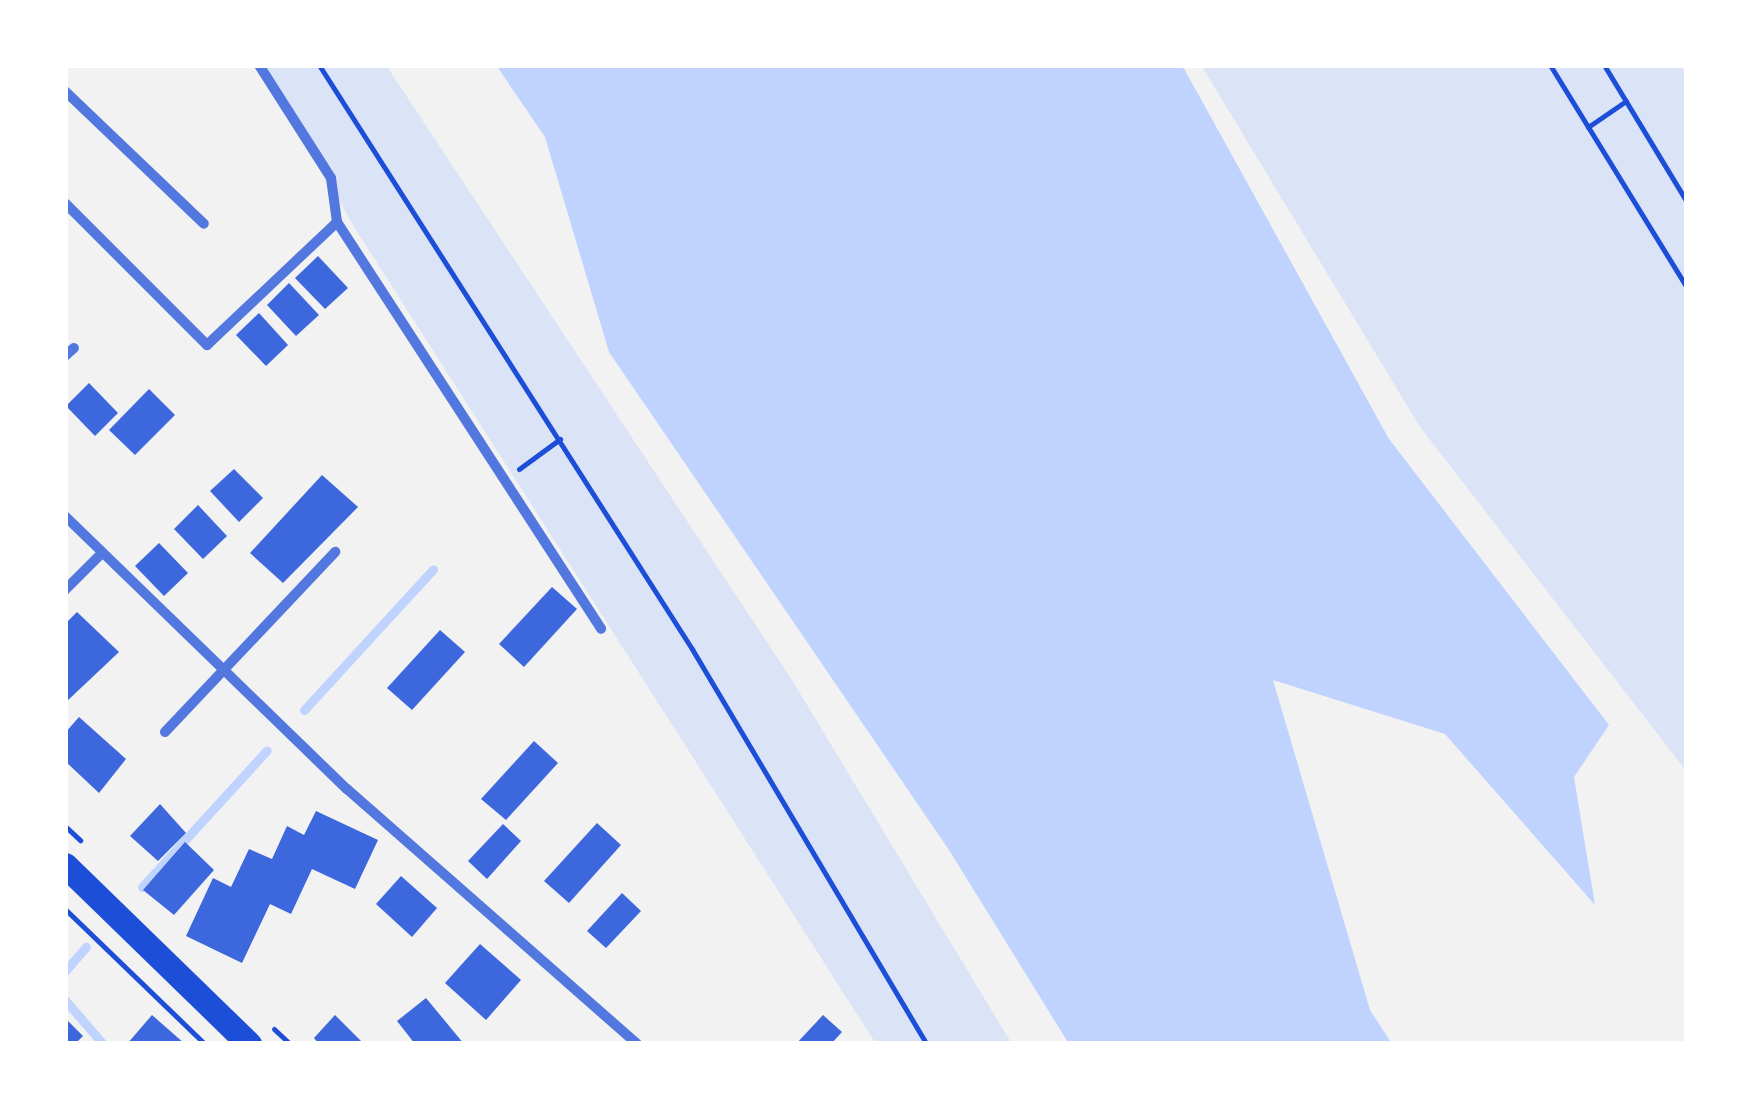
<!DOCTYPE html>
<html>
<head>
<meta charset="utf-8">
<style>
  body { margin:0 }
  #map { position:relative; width:1752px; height:1109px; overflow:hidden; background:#f2f2f2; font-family:Ubuntu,sans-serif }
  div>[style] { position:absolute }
  .green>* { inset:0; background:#dbe4f7 }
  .water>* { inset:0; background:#bfd3fe }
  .stream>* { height:9px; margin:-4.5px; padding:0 4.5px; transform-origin:4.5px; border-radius:4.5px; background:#bfd3fe }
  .building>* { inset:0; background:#3d67dc }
  .path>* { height:5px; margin:-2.5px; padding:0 2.5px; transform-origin:2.5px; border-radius:2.5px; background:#1d4ed8 }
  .minor>* { height:10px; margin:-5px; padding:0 5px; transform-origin:5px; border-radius:5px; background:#5277de }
  .trunk>* { height:25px; margin:-12.5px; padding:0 12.5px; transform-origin:12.5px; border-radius:12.5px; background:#1d4ed8 }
  span { translate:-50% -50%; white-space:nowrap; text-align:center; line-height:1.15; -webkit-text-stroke:9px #fff; paint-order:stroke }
  .frame { position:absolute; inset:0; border:68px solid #fff; pointer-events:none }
</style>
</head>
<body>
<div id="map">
  <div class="green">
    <i style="clip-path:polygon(261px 65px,386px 65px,792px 680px,1012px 1044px,876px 1044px,356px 230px)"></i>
    <i style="clip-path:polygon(1201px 65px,1680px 65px,1687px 77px,1687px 772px,1420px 427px)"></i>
  </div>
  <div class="water">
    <i style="clip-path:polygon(496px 65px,1182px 65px,1389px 439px,1609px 725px,1574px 777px,1595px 905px,1445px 734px,1273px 680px,1370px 1010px,1392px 1044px,1069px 1044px,949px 850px,609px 352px,545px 137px)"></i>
  </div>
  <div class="stream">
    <i style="left:304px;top:710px;width:191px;rotate:-47.5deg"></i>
    <i style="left:142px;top:887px;width:185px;rotate:-47.6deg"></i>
    <i style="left:65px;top:971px;width:32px;rotate:-49deg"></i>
    <i style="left:65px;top:1000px;width:58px;rotate:49.2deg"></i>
  </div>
  <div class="building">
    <i style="clip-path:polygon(318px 256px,348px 288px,325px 309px,295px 278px)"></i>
    <i style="clip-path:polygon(289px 283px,319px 315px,296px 336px,267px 305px)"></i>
    <i style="clip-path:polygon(259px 313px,288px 345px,266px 366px,236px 335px)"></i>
    <i style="clip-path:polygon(89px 383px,118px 413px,95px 436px,66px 406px)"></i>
    <i style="clip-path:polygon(149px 389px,175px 415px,135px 455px,109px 430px)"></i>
    <i style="clip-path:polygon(234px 469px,263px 498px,239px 522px,210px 491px)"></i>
    <i style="clip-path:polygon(322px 475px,358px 507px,283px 583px,250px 553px)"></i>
    <i style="clip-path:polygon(198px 505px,227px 536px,203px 559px,174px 529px)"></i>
    <i style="clip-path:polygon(159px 543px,188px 573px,164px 596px,135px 566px)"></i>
    <i style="clip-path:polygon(552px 587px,577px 609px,524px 667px,499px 644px)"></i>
    <i style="clip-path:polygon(77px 612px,119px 652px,65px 703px,65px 624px)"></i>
    <i style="clip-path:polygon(440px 630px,465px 652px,412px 710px,387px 688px)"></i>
    <i style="clip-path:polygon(79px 717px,126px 759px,99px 793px,65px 761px,65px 733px)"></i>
    <i style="clip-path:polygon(534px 741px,558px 763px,506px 820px,481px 799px)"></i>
    <i style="clip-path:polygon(160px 804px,186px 833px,158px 861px,130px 836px)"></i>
    <i style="clip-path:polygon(316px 811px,378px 840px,355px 889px,312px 869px,291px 914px,270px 904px,242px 963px,186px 936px,213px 878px,231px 887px,249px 849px,272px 859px,287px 826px,304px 835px)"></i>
    <i style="clip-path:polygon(597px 823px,621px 845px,569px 903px,544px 881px)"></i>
    <i style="clip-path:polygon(503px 824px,521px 841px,487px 879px,468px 861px)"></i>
    <i style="clip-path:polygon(185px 842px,214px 870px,174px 915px,143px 890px)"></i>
    <i style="clip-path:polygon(401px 876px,437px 908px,412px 937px,376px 904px)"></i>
    <i style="clip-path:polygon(622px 893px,641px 911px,606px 948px,587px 931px)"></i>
    <i style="clip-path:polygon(480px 944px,521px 980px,486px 1020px,445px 983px)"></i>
    <i style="clip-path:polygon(426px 998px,464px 1044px,415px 1044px,397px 1021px)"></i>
    <i style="clip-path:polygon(152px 1015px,185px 1044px,127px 1044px)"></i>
    <i style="clip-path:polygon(335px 1015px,364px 1044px,319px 1044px,314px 1038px)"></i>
    <i style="clip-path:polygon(823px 1015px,842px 1032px,831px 1044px,796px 1044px)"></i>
    <i style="clip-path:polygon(65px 1018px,83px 1036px,75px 1044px,65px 1044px)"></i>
  </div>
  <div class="path">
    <i style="left:319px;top:65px;width:693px;rotate:57.43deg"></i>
    <i style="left:692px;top:649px;width:460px;rotate:59.3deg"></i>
    <i style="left:1550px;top:65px;width:262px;rotate:58.4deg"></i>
    <i style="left:1604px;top:65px;width:160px;rotate:58.8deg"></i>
    <i style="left:1588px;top:127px;width:46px;rotate:-34.4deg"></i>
    <i style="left:519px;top:469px;width:51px;rotate:-36.2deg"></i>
    <i style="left:65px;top:826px;width:21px;rotate:43deg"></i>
    <i style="left:65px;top:909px;width:194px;rotate:44deg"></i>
    <i style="left:274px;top:1029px;width:22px;rotate:43deg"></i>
  </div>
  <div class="minor">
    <i style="left:259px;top:65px;width:134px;rotate:57.5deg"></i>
    <i style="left:331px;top:178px;width:44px;rotate:82.2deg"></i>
    <i style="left:337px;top:222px;width:485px;rotate:57deg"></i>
    <i style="left:65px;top:91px;width:192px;rotate:43.7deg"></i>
    <i style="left:65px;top:203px;width:201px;rotate:45deg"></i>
    <i style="left:207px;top:345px;width:179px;rotate:-43.4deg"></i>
    <i style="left:65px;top:356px;width:12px;rotate:-42deg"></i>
    <i style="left:65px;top:516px;width:392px;rotate:44.1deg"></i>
    <i style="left:347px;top:789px;width:386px;rotate:41.3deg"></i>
    <i style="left:65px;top:590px;width:52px;rotate:-45deg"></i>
    <i style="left:165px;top:732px;width:248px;rotate:-46.6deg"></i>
  </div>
  <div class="trunk">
    <i style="left:65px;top:865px;width:257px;rotate:44.2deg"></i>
  </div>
  <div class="frame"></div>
</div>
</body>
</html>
